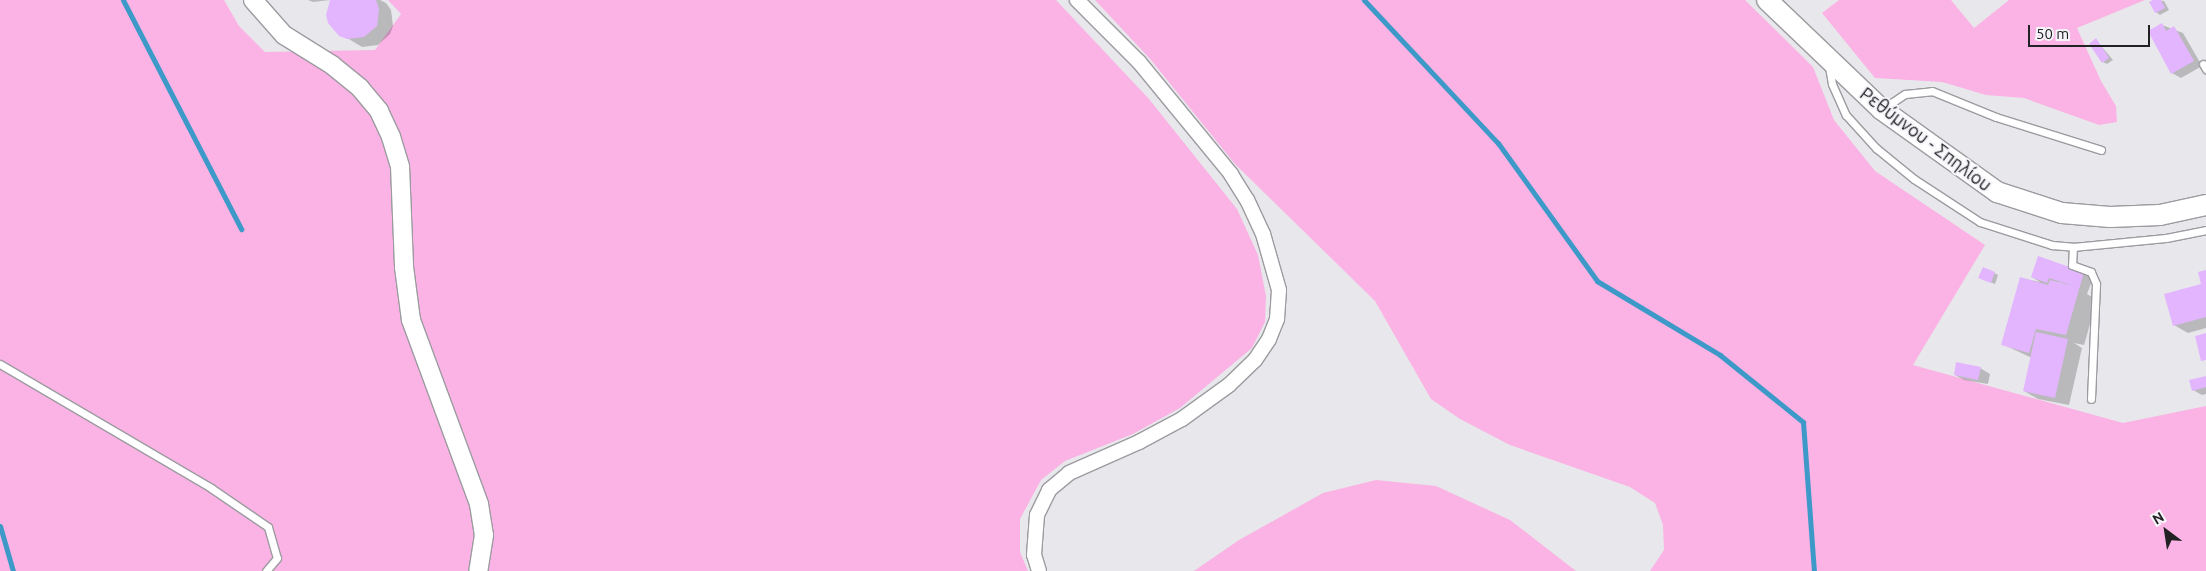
<!DOCTYPE html>
<html>
<head>
<meta charset="utf-8">
<style>
  body { margin:0 }
  #map { position:relative; width:2206px; height:571px; overflow:hidden; background:#e8e8ec; font-family:Ubuntu,sans-serif }
  div>[style] { position:absolute }
  .green>* { inset:0; background:#fab3e4 }
  .shadow>* { inset:0; background:#0003 }
  .stream>* { height:5px; margin:-2.5px; padding:0 2.5px; transform-origin:2.5px; border-radius:2.5px; background:#3d99c8 }
  .building>* { inset:0; background:#e3b5fe }
  .roads { filter:drop-shadow(1px 0 #9b9ba0) drop-shadow(-1px 0 #9b9ba0) drop-shadow(0 1px #9b9ba0) drop-shadow(0 -1px #9b9ba0) }
  .service>* { height:7px; margin:-3.5px; padding:0 3.5px; transform-origin:3.5px; border-radius:3.5px; background:#fff }
  .minor>* { height:14px; margin:-7px; padding:0 7px; transform-origin:7px; border-radius:7px; background:#fff }
  .tertiary>* { height:18px; margin:-9px; padding:0 9px; transform-origin:9px; border-radius:9px; background:#fff }
  .secondary>* { height:20px; margin:-10px; padding:0 10px; transform-origin:10px; border-radius:10px; background:#fff }
  span { translate:-50% -50%; white-space:nowrap; text-align:center; line-height:1.15; -webkit-text-stroke:4px #f5f5fa; paint-order:stroke }
  .street-label { font-size:18px; color:#222224 }
  .north { position:absolute; left:2141px; top:506px; width:50px; height:50px; -webkit-text-stroke:4px #f5f5fa; paint-order:stroke; rotate:329deg; font-size:14px; font-weight:700; line-height:20px; text-align:center; color:#222224 }
  .north::after { content:''; display:block; margin:auto; width:18px; height:22px; background:#222224; clip-path:polygon(50% 0,100% 100%,50% 72%,0 100%) }
  .scale { position:absolute; left:2028px; top:25px; width:122px; height:22px; box-sizing:border-box; border:2px solid #222224; border-top:0; padding-left:6px; font-size:15px; line-height:18px; white-space:nowrap; color:#222224; -webkit-text-stroke:4px #f5f5fa; paint-order:stroke }
</style>
</head>
<body>
<div id="map">
  <div class="green">
    <i style="clip-path:polygon(0 0,224px 0,239px 26px,265px 52px,375px 50px,401px 14px,388px 0,1056px 0,1149px 99px,1237px 209px,1258px 255px,1266px 296px,1265px 322px,1252px 348px,1180px 408px,1133px 434px,1065px 461px,1041px 480px,1020px 519px,1020px 552px,1028px 571px,0 571px)"></i>
    <i style="clip-path:polygon(1095px 0,1745px 0,1813px 67px,1834px 120px,1875px 171px,1985px 245px,1913px 365px,2123px 423px,2206px 406px,2206px 571px,1650px 571px,1664px 550px,1663px 525px,1655px 503px,1630px 487px,1510px 445px,1460px 419px,1431px 399px,1375px 301px,1235px 164px,1151px 60px)"></i>
    <i style="clip-path:polygon(1839px 0,1951px 0,1974px 28px,2009px 0,2145px 0,2077px 28px,2101px 81px,2116px 106px,2117px 122px,2099px 125px,2024px 98px,1986px 95px,1942px 82px,1875px 78px,1822px 13px)"></i>
    <i style="clip-path:polygon(1376px 480px,1436px 486px,1510px 520px,1576px 571px,1194px 571px,1239px 540px,1323px 493px)"></i>
  </div>
  <div class="shadow">
    <i style="clip-path:polygon(308px 0,330px 0,313px 2px)"></i>
    <i style="clip-path:polygon(333px 0,380px 0,386px 3px,391px 10px,393px 26px,390px 34px,378px 45px,362px 47px,334px 30px,329px 23px)"></i>
    <i style="clip-path:polygon(2156px 0,2164px 1px,2169px 10px,2160px 15px,2156px 12px)"></i>
    <i style="clip-path:polygon(2162px 25px,2183px 33px,2202px 66px,2181px 78px,2172px 73px)"></i>
    <i style="clip-path:polygon(2096px 40px,2113px 60px,2107px 64px,2103px 62px)"></i>
    <i style="clip-path:polygon(2206px 271px,2206px 328px,2188px 333px,2174px 325px,2203px 285px)"></i>
    <i style="clip-path:polygon(1994px 273px,1998px 275px,1995px 284px,1984px 280px)"></i>
    <i style="clip-path:polygon(evenodd,2084px 273px,2093px 278px,2087px 294px,2097px 300px,2084px 345px,2074px 343px,2082px 348px,2069px 405px,2038px 399px,2024px 391px,2032px 358px,2002px 344px,2021px 278px,2040px 282px,2032px 277px,2084px 273px,2058px 282px,2070px 286px,2057px 285px,2058px 282px)"></i>
    <i style="clip-path:polygon(1980px 368px,1990px 374px,1988px 384px,1964px 380px,1955px 375px)"></i>
    <i style="clip-path:polygon(2206px 377px,2206px 394px,2202px 395px,2193px 390px)"></i>
  </div>
  <div class="stream">
    <i style="left:123px;top:0;width:258px;rotate:62.7deg"></i>
    <i style="left:1364px;top:0;width:196px;rotate:46.9deg"></i>
    <i style="left:1498px;top:143px;width:170px;rotate:54.3deg"></i>
    <i style="left:1597px;top:281px;width:144px;rotate:31deg"></i>
    <i style="left:1720px;top:355px;width:107px;rotate:38.9deg"></i>
    <i style="left:1803px;top:422px;width:149px;rotate:85.8deg"></i>
    <i style="left:0;top:526px;width:47px;rotate:73.9deg"></i>
  </div>
  <div class="building">
    <i style="clip-path:polygon(330px 0,376px 0,379px 9px,377px 26px,364px 37px,347px 39px,339px 36px,328px 23px,326px 15px)"></i>
    <i style="clip-path:polygon(2153px 0,2161px 0,2165px 8px,2155px 13px,2149px 2px)"></i>
    <i style="clip-path:polygon(2162px 23px,2166px 31px,2174px 26px,2194px 61px,2171px 74px,2148px 31px)"></i>
    <i style="clip-path:polygon(2096px 38px,2109px 58px,2102px 63px,2089px 44px)"></i>
    <i style="clip-path:polygon(2038px 256px,2084px 272px,2066px 335px,2036px 329px,2029px 353px,2001px 345px,2020px 277px,2048px 285px,2050px 280px,2074px 286px,2049px 278px,2047px 283px,2031px 277px)"></i>
    <i style="clip-path:polygon(1983px 267px,1995px 272px,1991px 283px,1978px 278px)"></i>
    <i style="clip-path:polygon(2206px 270px,2206px 317px,2173px 326px,2164px 294px,2201px 284px,2198px 272px)"></i>
    <i style="clip-path:polygon(2036px 332px,2068px 339px,2055px 398px,2023px 391px)"></i>
    <i style="clip-path:polygon(2206px 333px,2206px 360px,2201px 361px,2195px 336px)"></i>
    <i style="clip-path:polygon(1956px 362px,1981px 367px,1978px 380px,1954px 375px)"></i>
    <i style="clip-path:polygon(2206px 376px,2206px 387px,2192px 391px,2189px 380px)"></i>
  </div>
  <div class="roads">
    <div class="service">
      <i style="left:2203px;top:64px;width:6px;rotate:59deg"></i>
      <i style="left:1829px;top:67px;width:17px;rotate:80deg"></i>
      <i style="left:1832px;top:84px;width:34px;rotate:66deg"></i>
      <i style="left:1846px;top:115px;width:45px;rotate:47.7deg"></i>
      <i style="left:1876px;top:148px;width:49px;rotate:39.2deg"></i>
      <i style="left:1914px;top:179px;width:79px;rotate:33.1deg"></i>
      <i style="left:1980px;top:222px;width:76px;rotate:17.7deg"></i>
      <i style="left:2052px;top:245px;width:21px;rotate:5deg"></i>
      <i style="left:2073px;top:247px;width:93px;rotate:-5.5deg"></i>
      <i style="left:2166px;top:238px;width:41px;rotate:-11.3deg"></i>
      <i style="left:1884px;top:108px;width:25px;rotate:-34deg"></i>
      <i style="left:1905px;top:94px;width:27px;rotate:-6deg"></i>
      <i style="left:1932px;top:91px;width:69px;rotate:22.1deg"></i>
      <i style="left:1996px;top:117px;width:110px;rotate:17.4deg"></i>
      <i style="left:2073px;top:247px;width:18px;rotate:93deg"></i>
      <i style="left:2072px;top:265px;width:20px;rotate:20deg"></i>
      <i style="left:2091px;top:272px;width:13px;rotate:67deg"></i>
      <i style="left:2096px;top:284px;width:115px;rotate:92.5deg"></i>
      <i style="left:0;top:364px;width:245px;rotate:30.4deg"></i>
      <i style="left:211px;top:488px;width:69px;rotate:34.4deg"></i>
      <i style="left:268px;top:527px;width:32px;rotate:74deg"></i>
      <i style="left:277px;top:558px;width:17px;rotate:130deg"></i>
    </div>
    <div class="minor">
      <i style="left:1039px;top:571px;width:17px;rotate:-107deg"></i>
      <i style="left:1034px;top:555px;width:40px;rotate:-85.7deg"></i>
      <i style="left:1037px;top:515px;width:28px;rotate:-64deg"></i>
      <i style="left:1049px;top:490px;width:26px;rotate:-40deg"></i>
      <i style="left:1069px;top:473px;width:77px;rotate:-23.9deg"></i>
      <i style="left:1139px;top:442px;width:49px;rotate:-28.1deg"></i>
      <i style="left:1182px;top:419px;width:58px;rotate:-35.9deg"></i>
      <i style="left:1229px;top:385px;width:36px;rotate:-44deg"></i>
      <i style="left:1255px;top:360px;width:25px;rotate:-56deg"></i>
      <i style="left:1269px;top:339px;width:22px;rotate:-68deg"></i>
      <i style="left:1277px;top:319px;width:29px;rotate:-86deg"></i>
      <i style="left:1279px;top:290px;width:58px;rotate:-105.9deg"></i>
      <i style="left:1263px;top:234px;width:38px;rotate:-115deg"></i>
      <i style="left:1247px;top:200px;width:31px;rotate:-122deg"></i>
      <i style="left:1231px;top:174px;width:145px;rotate:-129.4deg"></i>
      <i style="left:1139px;top:62px;width:88px;rotate:-135deg"></i>
    </div>
    <div class="tertiary">
      <i style="left:253px;top:0;width:47px;rotate:48.5deg"></i>
      <i style="left:284px;top:35px;width:57px;rotate:32deg"></i>
      <i style="left:332px;top:65px;width:36px;rotate:39deg"></i>
      <i style="left:360px;top:88px;width:30px;rotate:50deg"></i>
      <i style="left:379px;top:111px;width:29px;rotate:65deg"></i>
      <i style="left:391px;top:137px;width:30px;rotate:73deg"></i>
      <i style="left:400px;top:166px;width:101px;rotate:87.7deg"></i>
      <i style="left:404px;top:267px;width:53px;rotate:82.5deg"></i>
      <i style="left:411px;top:320px;width:196px;rotate:69.7deg"></i>
      <i style="left:479px;top:504px;width:31px;rotate:81deg"></i>
      <i style="left:484px;top:535px;width:36px;rotate:99deg"></i>
    </div>
    <div class="secondary">
      <i style="left:1767px;top:0;width:158px;rotate:43.7deg"></i>
      <i style="left:1881px;top:109px;width:143px;rotate:35.6deg"></i>
      <i style="left:1997px;top:192px;width:68px;rotate:17.9deg"></i>
      <i style="left:2062px;top:213px;width:48px;rotate:4.8deg"></i>
      <i style="left:2110px;top:217px;width:50px;rotate:-2.3deg"></i>
      <i style="left:2160px;top:215px;width:47px;rotate:-12.3deg"></i>
    </div>
  </div>
  <div class="street-label">
    <span style="left:1926px;top:139px;rotate:37deg">Ρεθύμνου - Σπηλίου</span>
  </div>
  <div class="north">N</div>
  <div class="scale">50 m</div>
</div>
</body>
</html>
